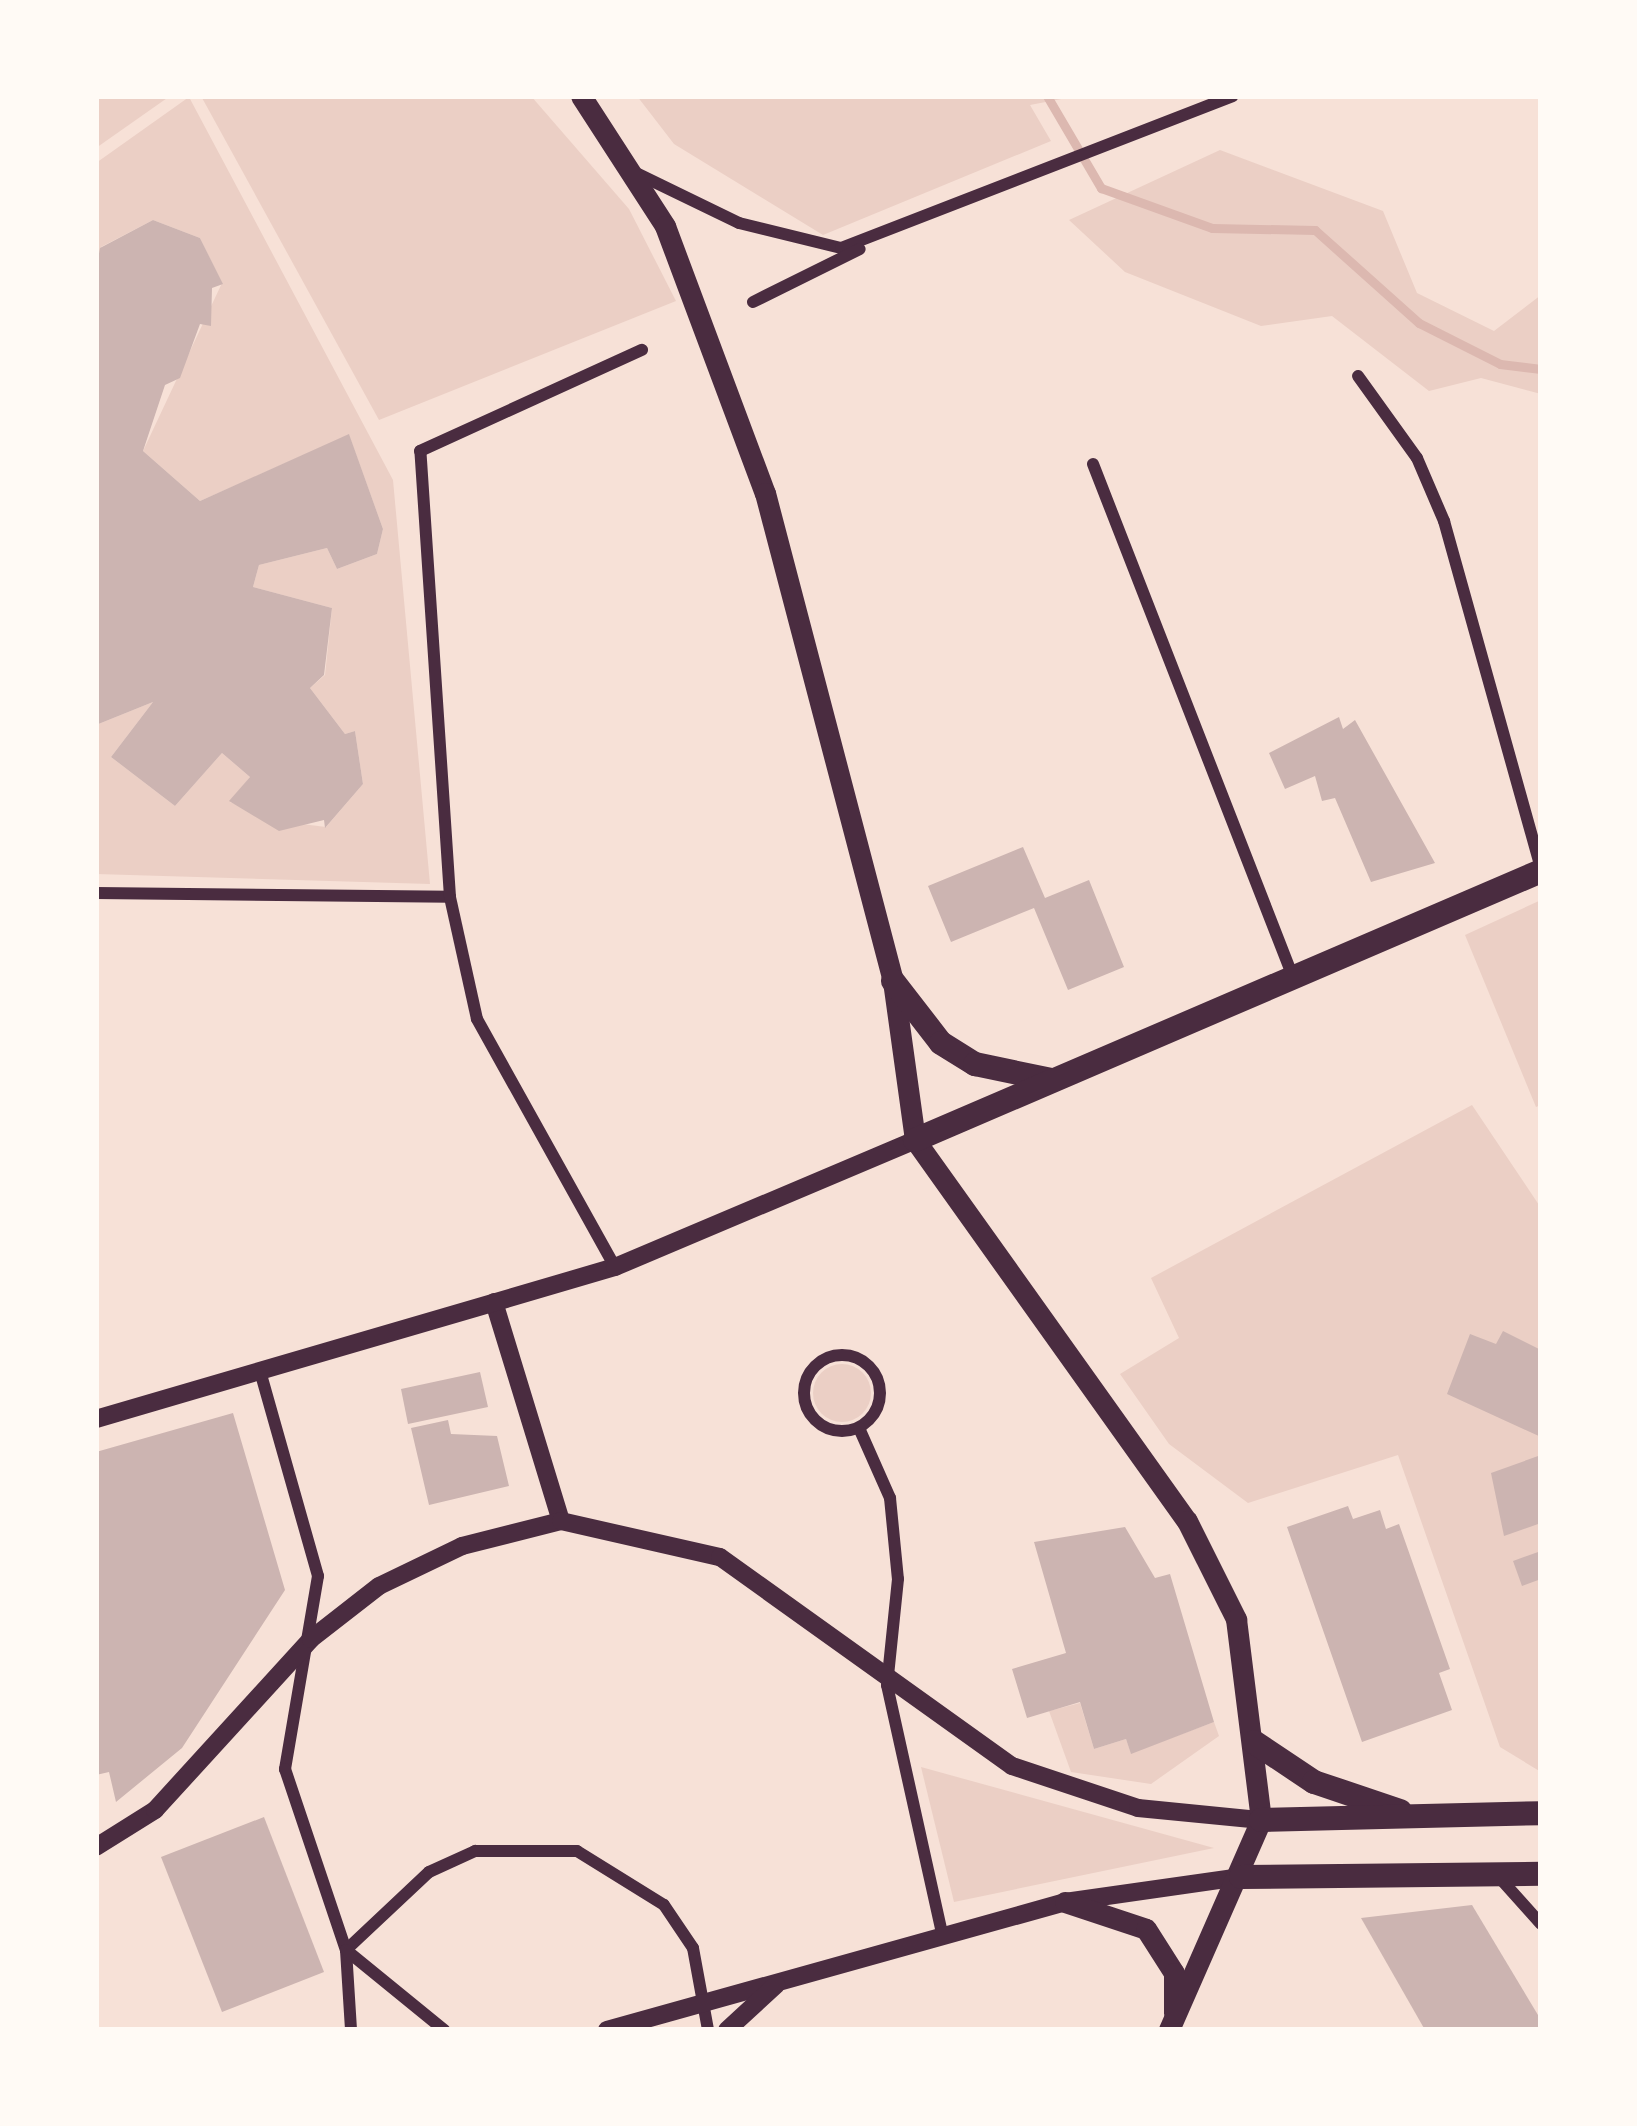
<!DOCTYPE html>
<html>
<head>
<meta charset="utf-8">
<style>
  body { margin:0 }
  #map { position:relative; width:1637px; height:2126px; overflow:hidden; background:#f7e1d7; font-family:"Exo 2",sans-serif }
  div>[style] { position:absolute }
  .green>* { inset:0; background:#ebcfc5 }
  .round { border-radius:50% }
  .stream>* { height:9px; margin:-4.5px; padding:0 4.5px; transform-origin:4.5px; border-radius:4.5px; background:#dcb8b0 }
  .building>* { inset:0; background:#ccb4b1 }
  .minor>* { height:12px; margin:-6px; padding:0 6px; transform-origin:6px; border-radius:6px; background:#4a2c40 }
  .minor>.ring { margin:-6px; padding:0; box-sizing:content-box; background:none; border:12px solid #4a2c40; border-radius:50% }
  .tertiary>* { height:18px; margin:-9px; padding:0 9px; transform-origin:9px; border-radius:9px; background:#4a2c40 }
  .secondary>* { height:21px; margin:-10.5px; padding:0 10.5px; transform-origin:10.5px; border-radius:10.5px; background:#4a2c40 }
  .primary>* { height:24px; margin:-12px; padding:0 12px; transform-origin:12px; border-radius:12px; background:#4a2c40 }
  .trunk>* { height:24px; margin:-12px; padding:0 12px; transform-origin:12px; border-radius:12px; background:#4a2c40 }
  span { translate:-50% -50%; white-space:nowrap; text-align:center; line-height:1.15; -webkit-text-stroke:12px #fffaf5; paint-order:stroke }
  .frame { position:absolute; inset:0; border:99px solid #fffaf5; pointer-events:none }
</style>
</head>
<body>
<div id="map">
  <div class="green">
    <i style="clip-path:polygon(96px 96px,170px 96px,96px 148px)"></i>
    <i style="clip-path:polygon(201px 96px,531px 96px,629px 209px,676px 301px,379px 420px)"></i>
    <i style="clip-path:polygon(637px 96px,1077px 96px,1030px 105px,1051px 141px,823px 235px,674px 144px)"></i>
    <i style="clip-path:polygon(189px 97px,393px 480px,430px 884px,96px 874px,96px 725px,153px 702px,111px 757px,175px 806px,222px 753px,250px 777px,230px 802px,278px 821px,326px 827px,363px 784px,355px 731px,345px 734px,310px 688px,325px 675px,332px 608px,253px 587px,259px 565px,327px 548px,337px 569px,377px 554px,383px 529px,349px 435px,200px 501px,143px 451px,222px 283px,200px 238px,153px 220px,101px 247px,96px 271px,96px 163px)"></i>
    <i style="clip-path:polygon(1220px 150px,1383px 211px,1417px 293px,1494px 331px,1541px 295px,1541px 394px,1481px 378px,1429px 391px,1332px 316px,1261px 326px,1125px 272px,1069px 220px)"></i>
    <i style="clip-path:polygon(1541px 900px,1541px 1105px,1536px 1107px,1465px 935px)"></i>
    <i style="clip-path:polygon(1472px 1105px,1541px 1208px,1541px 1772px,1500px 1747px,1398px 1455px,1248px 1503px,1169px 1444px,1120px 1374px,1179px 1338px,1151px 1278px)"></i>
    <i class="round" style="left:813px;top:1364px;width:58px;height:58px"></i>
    <i style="clip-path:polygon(1080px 1703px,1094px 1749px,1126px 1739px,1131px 1753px,1214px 1722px,1219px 1736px,1151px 1784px,1071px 1772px,1049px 1711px)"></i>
    <i style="clip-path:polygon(921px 1767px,1214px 1848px,954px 1902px)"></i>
  </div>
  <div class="stream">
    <i style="left:1047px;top:96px;width:107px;rotate:59.6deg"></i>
    <i style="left:1101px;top:188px;width:118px;rotate:19.8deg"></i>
    <i style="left:1212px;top:228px;width:103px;rotate:1.1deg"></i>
    <i style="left:1315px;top:230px;width:140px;rotate:41.8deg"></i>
    <i style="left:1419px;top:323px;width:91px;rotate:26.8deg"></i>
    <i style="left:1500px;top:364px;width:41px;rotate:7deg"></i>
  </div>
  <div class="building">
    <i style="clip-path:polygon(153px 220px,200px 238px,223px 284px,212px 288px,211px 326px,200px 324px,180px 378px,165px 385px,143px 451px,200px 501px,349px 434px,383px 529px,377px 554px,337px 569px,327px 548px,259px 565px,253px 587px,332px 608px,324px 675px,310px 688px,345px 734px,355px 731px,363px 784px,325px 828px,324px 820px,279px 831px,229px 801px,250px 777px,222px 753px,175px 806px,111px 757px,153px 702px,96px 725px,96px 271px,100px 248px)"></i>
    <i style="clip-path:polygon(1339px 717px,1343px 729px,1355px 720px,1435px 863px,1371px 882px,1335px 798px,1322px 801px,1315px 776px,1285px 789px,1269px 753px)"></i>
    <i style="clip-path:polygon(1023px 847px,1045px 898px,1089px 880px,1124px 967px,1068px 990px,1034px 908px,951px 942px,928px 886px)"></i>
    <i style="clip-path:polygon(1503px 1331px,1541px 1350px,1541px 1437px,1447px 1394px,1470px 1334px,1496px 1344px)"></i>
    <i style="clip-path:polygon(480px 1372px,488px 1407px,408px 1424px,401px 1389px)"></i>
    <i style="clip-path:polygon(233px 1413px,285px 1590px,182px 1748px,116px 1802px,109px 1772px,96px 1775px,96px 1452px)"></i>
    <i style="clip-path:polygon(448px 1420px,451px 1434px,497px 1436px,509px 1486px,429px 1505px,411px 1428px)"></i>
    <i style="clip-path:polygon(1541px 1455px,1541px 1523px,1504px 1536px,1491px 1473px)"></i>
    <i style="clip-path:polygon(1348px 1506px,1353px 1519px,1380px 1510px,1386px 1529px,1399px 1524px,1450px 1669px,1439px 1673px,1452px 1710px,1362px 1742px,1287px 1527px)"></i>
    <i style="clip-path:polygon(1125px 1527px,1155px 1578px,1170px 1574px,1214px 1722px,1131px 1754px,1126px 1739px,1094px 1749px,1080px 1702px,1027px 1718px,1012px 1669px,1066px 1653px,1034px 1542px)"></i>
    <i style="clip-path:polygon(1541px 1551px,1541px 1579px,1522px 1586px,1513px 1561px)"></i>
    <i style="clip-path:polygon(264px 1817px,324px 1972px,222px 2012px,161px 1857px)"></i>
    <i style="clip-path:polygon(1472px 1905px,1541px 2020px,1541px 2030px,1425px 2030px,1361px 1918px)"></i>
  </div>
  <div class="minor">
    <i style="left:638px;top:174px;width:112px;rotate:25.9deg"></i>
    <i style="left:739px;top:223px;width:105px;rotate:13.8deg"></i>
    <i style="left:841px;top:248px;width:420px;rotate:-21.2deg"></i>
    <i style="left:753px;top:302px;width:119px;rotate:-26.4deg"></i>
    <i style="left:1358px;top:376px;width:101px;rotate:54.3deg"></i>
    <i style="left:1417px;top:458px;width:69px;rotate:66.8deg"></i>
    <i style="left:1444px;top:521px;width:361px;rotate:74.4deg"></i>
    <i style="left:1093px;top:464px;width:551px;rotate:68.7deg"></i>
    <i style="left:96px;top:893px;width:354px;rotate:0.6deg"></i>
    <i style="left:615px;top:1267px;width:284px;rotate:-119.1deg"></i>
    <i style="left:477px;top:1019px;width:125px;rotate:-102.5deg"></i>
    <i style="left:450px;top:897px;width:447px;rotate:-93.8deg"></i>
    <i style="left:420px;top:451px;width:244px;rotate:-24.5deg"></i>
    <i class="ring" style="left:804px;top:1355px;width:64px;height:64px"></i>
    <i style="left:260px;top:1371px;width:213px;rotate:74.2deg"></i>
    <i style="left:318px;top:1576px;width:196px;rotate:99.7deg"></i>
    <i style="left:285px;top:1769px;width:191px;rotate:71.4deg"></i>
    <i style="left:346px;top:1950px;width:80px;rotate:86.4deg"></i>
    <i style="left:859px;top:1428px;width:77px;rotate:66.1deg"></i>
    <i style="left:890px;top:1498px;width:81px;rotate:84.4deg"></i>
    <i style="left:898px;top:1579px;width:107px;rotate:95.9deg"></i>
    <i style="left:887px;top:1685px;width:254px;rotate:77.5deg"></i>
    <i style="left:1498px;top:1876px;width:64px;rotate:48.1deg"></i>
    <i style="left:346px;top:1950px;width:114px;rotate:-43.2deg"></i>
    <i style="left:429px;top:1872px;width:51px;rotate:-24.5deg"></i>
    <i style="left:475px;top:1851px;width:102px"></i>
    <i style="left:577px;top:1851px;width:102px;rotate:31.8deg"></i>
    <i style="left:664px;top:1905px;width:52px;rotate:56deg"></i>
    <i style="left:693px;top:1948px;width:83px;rotate:79.6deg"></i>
    <i style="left:346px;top:1950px;width:127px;rotate:39.2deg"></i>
  </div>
  <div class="tertiary">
    <i style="left:494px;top:1302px;width:229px;rotate:73deg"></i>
    <i style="left:96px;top:1419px;width:541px;rotate:-16.32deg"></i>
    <i style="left:615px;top:1267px;width:326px;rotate:-22.9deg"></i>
    <i style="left:96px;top:1847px;width:70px;rotate:-32.1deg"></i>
    <i style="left:155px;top:1810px;width:231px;rotate:-47.6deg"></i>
    <i style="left:311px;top:1639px;width:86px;rotate:-37.9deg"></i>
    <i style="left:379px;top:1586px;width:92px;rotate:-25.7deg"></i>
    <i style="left:462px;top:1546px;width:102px;rotate:-14.2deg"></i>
    <i style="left:561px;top:1521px;width:163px;rotate:12.8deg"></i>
    <i style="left:720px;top:1557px;width:359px;rotate:35.6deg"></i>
    <i style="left:1012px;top:1766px;width:133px;rotate:18.4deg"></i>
    <i style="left:1138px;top:1808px;width:124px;rotate:5.6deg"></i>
    <i style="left:607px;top:2030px;width:476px;rotate:-15.6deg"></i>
    <i style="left:1065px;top:1902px;width:178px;rotate:-8.1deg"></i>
    <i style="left:727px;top:2030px;width:67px;rotate:-42.6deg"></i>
  </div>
  <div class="secondary">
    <i style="left:581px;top:96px;width:155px;rotate:57.1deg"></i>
    <i style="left:665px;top:226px;width:285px;rotate:69.5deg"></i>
    <i style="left:765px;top:493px;width:505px;rotate:75.3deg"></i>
    <i style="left:893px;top:981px;width:161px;rotate:82.1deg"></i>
    <i style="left:915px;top:1140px;width:468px;rotate:54.5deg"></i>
    <i style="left:1187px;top:1521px;width:110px;rotate:63.4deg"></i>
    <i style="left:1236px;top:1619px;width:203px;rotate:82.9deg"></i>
    <i style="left:1261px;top:1820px;width:229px;rotate:113.7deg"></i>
    <i style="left:1065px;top:1902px;width:85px;rotate:18.4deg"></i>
    <i style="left:1146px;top:1929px;width:52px;rotate:57.5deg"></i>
    <i style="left:1174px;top:1973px;width:40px;rotate:90deg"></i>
  </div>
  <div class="primary">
    <i style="left:893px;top:981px;width:78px;rotate:52.3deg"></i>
    <i style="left:941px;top:1043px;width:40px;rotate:32deg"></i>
    <i style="left:975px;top:1064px;width:78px;rotate:11.9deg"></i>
    <i style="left:915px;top:1140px;width:681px;rotate:-23.25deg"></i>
  </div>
  <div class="trunk">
    <i style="left:1254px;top:1742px;width:72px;rotate:33.7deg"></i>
    <i style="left:1314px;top:1782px;width:91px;rotate:18.6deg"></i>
    <i style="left:1261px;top:1820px;width:280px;rotate:-1.4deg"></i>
    <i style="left:1241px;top:1877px;width:300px;rotate:-0.6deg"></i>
  </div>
  <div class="frame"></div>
</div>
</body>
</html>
